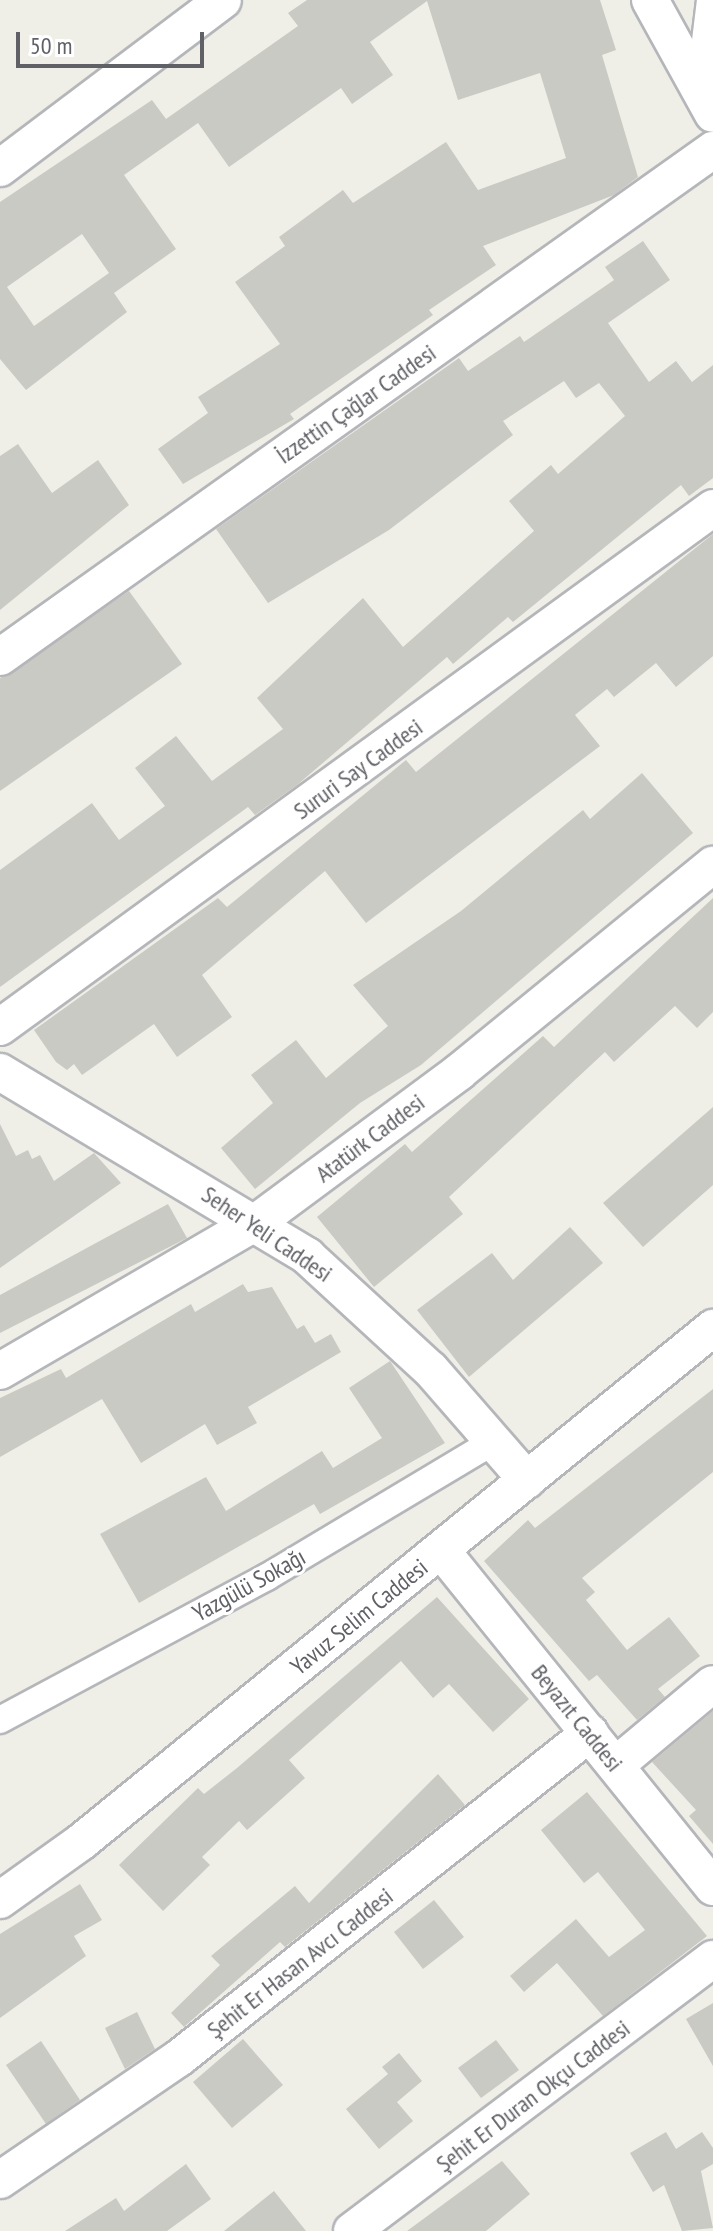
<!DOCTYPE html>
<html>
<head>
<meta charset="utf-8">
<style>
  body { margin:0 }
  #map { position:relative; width:713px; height:2231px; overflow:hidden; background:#efeee7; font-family:"PT Sans Narrow",sans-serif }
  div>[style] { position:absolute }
  .building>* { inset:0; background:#cacac4 }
  .roads { filter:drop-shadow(2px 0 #b4b6ba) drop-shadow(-2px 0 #b4b6ba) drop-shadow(0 2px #b4b6ba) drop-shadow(0 -2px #b4b6ba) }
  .street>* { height:26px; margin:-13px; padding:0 13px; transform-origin:13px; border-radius:13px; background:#fff }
  .secondary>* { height:36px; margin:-18px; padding:0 18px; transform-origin:18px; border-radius:18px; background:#fff }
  span { translate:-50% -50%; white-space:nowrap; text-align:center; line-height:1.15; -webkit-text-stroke:6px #fff; paint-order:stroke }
  .street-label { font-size:24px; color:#5f6166 }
  .scale { position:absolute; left:16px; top:32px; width:188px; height:36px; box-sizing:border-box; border:4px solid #5f6166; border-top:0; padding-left:10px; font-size:24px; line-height:28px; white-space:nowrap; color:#5f6166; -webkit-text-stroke:6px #fff; paint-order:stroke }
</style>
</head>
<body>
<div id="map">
  <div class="building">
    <i style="clip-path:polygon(evenodd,307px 0,600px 0,616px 50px,602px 55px,638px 177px,614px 195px,483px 246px,496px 265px,429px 310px,433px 315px,290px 414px,294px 419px,183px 484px,158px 449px,208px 413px,198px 397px,280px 344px,235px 282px,285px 246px,279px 237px,343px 190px,353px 203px,446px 142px,478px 190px,566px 158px,540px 73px,458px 100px,427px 1px,370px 42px,393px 75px,352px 104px,341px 88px,229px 167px,198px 123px,124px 175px,176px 249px,114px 293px,127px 312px,26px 390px,0 359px,0 202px,152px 100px,166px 119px,298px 26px,288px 13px,307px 0,82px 234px,109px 273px,34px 326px,7px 287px,82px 234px)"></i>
    <i style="clip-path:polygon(643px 241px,670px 280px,608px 323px,649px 382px,676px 361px,692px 382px,713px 365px,713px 478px,689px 496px,681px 485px,513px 622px,508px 617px,453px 664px,447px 657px,297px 785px,255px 815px,248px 807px,0 987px,0 870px,92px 803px,119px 840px,165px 806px,135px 768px,176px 736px,212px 781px,283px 729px,257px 698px,363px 598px,403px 647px,534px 531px,509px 501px,551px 465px,558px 474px,625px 416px,599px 383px,576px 398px,564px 381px,503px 421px,513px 435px,389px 530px,268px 603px,216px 529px,459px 358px,468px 371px,520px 336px,524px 342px,614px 280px,605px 267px)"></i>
    <i style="clip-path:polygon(18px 444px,52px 493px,98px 460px,129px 505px,0 610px,0 456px)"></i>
    <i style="clip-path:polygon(713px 534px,713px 656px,676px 687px,656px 663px,614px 697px,607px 689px,575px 715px,600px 746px,366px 923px,325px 871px,202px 975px,232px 1017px,177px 1057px,154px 1024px,82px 1075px,74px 1064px,67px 1070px,56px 1062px,34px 1030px,218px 898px,227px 907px,406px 760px,416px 772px)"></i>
    <i style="clip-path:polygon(129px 591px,182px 664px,0 791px,0 678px)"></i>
    <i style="clip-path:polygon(642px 773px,693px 833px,421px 1065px,360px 1103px,255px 1189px,221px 1148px,273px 1103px,251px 1075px,296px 1040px,326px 1078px,388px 1026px,353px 985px,461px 911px,583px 810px,590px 819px)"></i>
    <i style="clip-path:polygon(713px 898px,713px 1012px,697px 1028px,675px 1006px,614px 1062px,605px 1052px,449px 1197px,463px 1214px,374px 1287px,317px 1217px,405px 1144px,412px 1152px,543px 1036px,554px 1047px)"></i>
    <i style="clip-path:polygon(713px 1107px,713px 1185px,643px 1247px,603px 1203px)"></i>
    <i style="clip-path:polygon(0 1124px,16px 1156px,28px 1150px,32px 1159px,40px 1155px,54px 1181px,94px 1153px,121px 1183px,0 1268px)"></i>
    <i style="clip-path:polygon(168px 1204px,187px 1238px,0 1333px,0 1295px)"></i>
    <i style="clip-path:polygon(570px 1227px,603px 1263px,469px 1377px,417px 1310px,492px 1253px,513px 1280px)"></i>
    <i style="clip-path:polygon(243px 1284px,248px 1292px,272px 1287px,297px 1329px,304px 1325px,315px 1343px,331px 1334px,341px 1352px,248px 1407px,257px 1423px,217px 1445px,205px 1424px,141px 1463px,102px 1399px,0 1457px,0 1398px,61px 1369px,66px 1378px,191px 1304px,195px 1312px)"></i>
    <i style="clip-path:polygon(390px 1361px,445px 1443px,320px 1514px,314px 1504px,139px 1603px,100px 1534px,206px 1477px,226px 1511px,322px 1451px,333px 1468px,382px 1438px,349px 1388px)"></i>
    <i style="clip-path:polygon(713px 1389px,713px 1472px,582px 1578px,595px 1592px,586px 1600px,627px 1650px,669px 1617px,700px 1656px,658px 1689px,665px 1697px,637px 1720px,597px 1675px,589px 1681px,484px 1561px,528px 1520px,535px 1528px)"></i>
    <i style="clip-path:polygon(437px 1597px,529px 1699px,493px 1732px,449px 1684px,433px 1698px,401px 1661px,289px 1760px,305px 1778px,247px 1830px,239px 1821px,202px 1857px,210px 1865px,163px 1911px,119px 1865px,198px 1788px,204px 1794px,237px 1768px)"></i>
    <i style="clip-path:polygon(713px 1711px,713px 1844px,689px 1816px,696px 1810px,652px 1762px)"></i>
    <i style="clip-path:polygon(438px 1774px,465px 1805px,285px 1947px,280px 1942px,184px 2027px,171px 2013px,220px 1965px,211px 1956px,295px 1886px,309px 1903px)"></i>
    <i style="clip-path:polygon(587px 1792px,707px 1936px,603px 2016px,557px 1963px,524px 1992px,510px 1976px,576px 1919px,609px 1957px,645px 1930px,598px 1872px,584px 1883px,541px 1830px)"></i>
    <i style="clip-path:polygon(80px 1884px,102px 1920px,74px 1936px,86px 1956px,0 2018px,0 1934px)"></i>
    <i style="clip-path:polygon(434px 1900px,464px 1937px,423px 1969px,394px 1932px)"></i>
    <i style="clip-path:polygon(713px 2003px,713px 2066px,686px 2019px)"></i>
    <i style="clip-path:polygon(137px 2012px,155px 2049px,125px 2069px,105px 2028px)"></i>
    <i style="clip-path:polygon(243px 2039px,283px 2085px,232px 2128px,193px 2082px)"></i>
    <i style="clip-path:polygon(496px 2040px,519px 2070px,481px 2098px,458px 2068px)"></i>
    <i style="clip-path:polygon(41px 2041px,80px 2100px,46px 2124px,6px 2065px)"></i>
    <i style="clip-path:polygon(399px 2053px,422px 2081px,397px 2102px,413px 2121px,379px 2149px,346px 2109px,388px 2074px,382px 2067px)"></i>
    <i style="clip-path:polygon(666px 2132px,676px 2149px,702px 2132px,713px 2148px,713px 2164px,701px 2171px,713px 2228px,682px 2231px,664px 2185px,653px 2192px,630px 2153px)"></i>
    <i style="clip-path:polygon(502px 2161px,530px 2194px,486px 2231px,407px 2231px)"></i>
    <i style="clip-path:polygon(186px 2164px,211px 2199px,167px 2231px,65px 2231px,116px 2198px,124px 2211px)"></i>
    <i style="clip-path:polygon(274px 2191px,306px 2231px,224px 2231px)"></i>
  </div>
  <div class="roads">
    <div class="street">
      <i style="left:699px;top:90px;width:91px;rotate:-83deg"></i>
      <i style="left:0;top:1720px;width:303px;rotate:-28.2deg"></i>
      <i style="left:267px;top:1577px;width:265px;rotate:-30.9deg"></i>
    </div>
    <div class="secondary">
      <i style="left:650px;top:0;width:130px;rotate:61.1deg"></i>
      <i style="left:0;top:168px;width:279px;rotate:-37deg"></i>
      <i style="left:0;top:657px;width:875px;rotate:-35.42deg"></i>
      <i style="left:0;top:1027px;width:882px;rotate:-36.05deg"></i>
      <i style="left:0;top:1072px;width:358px;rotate:30.9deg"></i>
      <i style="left:307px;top:1256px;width:168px;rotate:42.6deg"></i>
      <i style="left:431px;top:1370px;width:146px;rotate:48.9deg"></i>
      <i style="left:0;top:1371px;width:298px;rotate:-30.2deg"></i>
      <i style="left:258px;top:1221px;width:250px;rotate:-36.5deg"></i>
      <i style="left:459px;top:1072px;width:328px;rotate:-39.2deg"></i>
      <i style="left:441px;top:1550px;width:433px;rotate:51.1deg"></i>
      <i style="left:616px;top:1765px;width:126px;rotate:-39.9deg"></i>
      <i style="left:0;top:1900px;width:100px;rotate:-35.6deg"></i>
      <i style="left:81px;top:1842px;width:815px;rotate:-39.12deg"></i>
      <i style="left:0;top:2180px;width:217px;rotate:-34.3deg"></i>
      <i style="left:179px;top:2058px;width:524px;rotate:-38.34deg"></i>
      <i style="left:352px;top:2231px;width:452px;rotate:-37deg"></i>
    </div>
  </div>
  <div class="street-label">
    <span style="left:356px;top:404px;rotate:-35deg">İzzettin Çağlar Caddesi</span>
    <span style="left:358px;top:769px;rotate:-36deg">Sururi Say Caddesi</span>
    <span style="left:370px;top:1138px;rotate:-37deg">Atatürk Caddesi</span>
    <span style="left:267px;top:1234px;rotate:34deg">Seher Yeli Caddesi</span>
    <span style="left:249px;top:1585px;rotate:-29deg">Yazgülü Sokağı</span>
    <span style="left:359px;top:1617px;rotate:-39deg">Yavuz Selim Caddesi</span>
    <span style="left:577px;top:1718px;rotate:51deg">Beyazıt Caddesi</span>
    <span style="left:300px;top:1963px;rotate:-38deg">Şehit Er Hasan Avcı Caddesi</span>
    <span style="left:533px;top:2096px;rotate:-37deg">Şehit Er Duran Okçu Caddesi</span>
  </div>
  <div class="scale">50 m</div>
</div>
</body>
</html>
